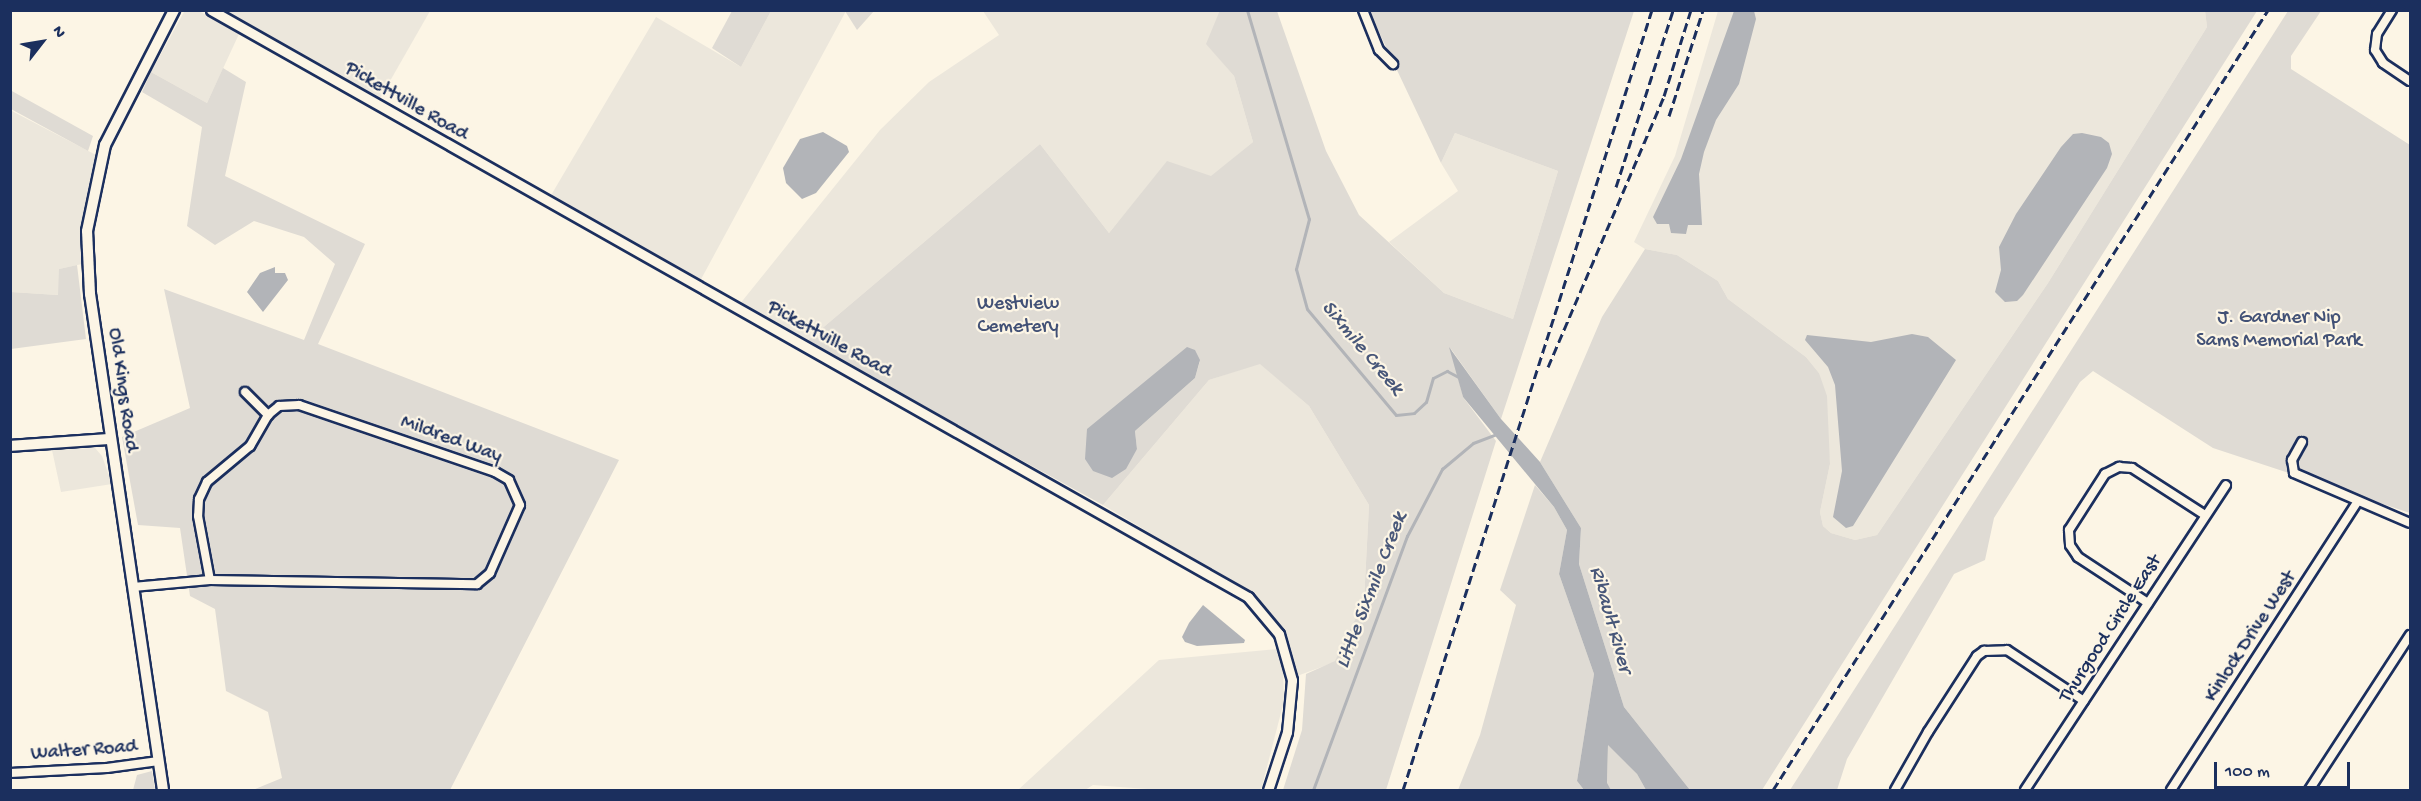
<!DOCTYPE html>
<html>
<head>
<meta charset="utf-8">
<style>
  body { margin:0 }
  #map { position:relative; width:2421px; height:801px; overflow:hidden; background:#fcf5e5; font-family:"Gochi Hand",sans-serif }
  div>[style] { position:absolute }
  .built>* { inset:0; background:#ece7dc }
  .green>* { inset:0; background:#dfdbd4 }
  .water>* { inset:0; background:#b2b4b8 }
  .stream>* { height:3px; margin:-1.5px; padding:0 1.5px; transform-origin:1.5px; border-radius:1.5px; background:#b2b4b8 }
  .roads { filter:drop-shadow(2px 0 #1b2f5e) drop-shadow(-2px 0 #1b2f5e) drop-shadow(0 2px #1b2f5e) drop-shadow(0 -2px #1b2f5e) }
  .minor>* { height:8px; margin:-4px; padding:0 4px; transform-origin:4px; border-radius:4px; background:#fcf5e5 }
  .tertiary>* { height:9px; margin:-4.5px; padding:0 4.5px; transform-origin:4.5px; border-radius:4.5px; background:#fcf5e5 }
  .secondary>* { height:10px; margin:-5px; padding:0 5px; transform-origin:5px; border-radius:5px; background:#fcf5e5 }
  .rail>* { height:3px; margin-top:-1.5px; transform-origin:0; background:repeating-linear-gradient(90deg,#1b2f5e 0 9px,transparent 0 13.5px) }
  span { translate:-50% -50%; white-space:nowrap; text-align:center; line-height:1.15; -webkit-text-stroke:4.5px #fcf5e5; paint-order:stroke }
  .street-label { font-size:20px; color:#1b2f5e }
  .park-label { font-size:20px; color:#425176 }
  .water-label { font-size:21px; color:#485779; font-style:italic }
  .frame { position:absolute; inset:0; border:12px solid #1b2f5e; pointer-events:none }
  .north { position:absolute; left:12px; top:12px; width:60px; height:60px; -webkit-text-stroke:4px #fcf5e5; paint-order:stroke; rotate:59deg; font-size:16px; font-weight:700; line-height:24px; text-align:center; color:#1b2f5e }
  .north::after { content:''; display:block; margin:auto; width:21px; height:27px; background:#1b2f5e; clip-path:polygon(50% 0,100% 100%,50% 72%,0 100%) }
  .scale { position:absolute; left:2214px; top:762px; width:136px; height:27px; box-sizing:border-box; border:3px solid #1b2f5e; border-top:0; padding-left:8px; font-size:18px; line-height:21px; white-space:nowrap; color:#1b2f5e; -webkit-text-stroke:4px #fcf5e5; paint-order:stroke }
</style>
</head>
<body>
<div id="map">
  <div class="built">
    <i style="clip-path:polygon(199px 11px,239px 34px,207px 103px,151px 72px,184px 12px)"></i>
    <i style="clip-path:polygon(220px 11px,430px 11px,378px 102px)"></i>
    <i style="clip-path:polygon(771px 11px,846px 11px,699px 283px,550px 197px,656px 17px,741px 67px)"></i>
    <i style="clip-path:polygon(983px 11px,1220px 11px,1207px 44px,1234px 76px,1253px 142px,1211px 177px,1167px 162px,1109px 233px,1040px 144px,806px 342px,739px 305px,880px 130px,929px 82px,999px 35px)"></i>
    <i style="clip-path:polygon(1718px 11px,2205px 11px,2207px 27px,2048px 283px,1877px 535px,1855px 540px,1831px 533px,1823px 526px,1820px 512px,1830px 464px,1819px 373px,1806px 357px,1728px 299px,1718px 281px,1677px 255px,1645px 249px,1634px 242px,1675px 156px)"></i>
    <i style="clip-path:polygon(10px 110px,96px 155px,82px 229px,82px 264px,59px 269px,59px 295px,11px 292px)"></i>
    <i style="clip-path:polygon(1455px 133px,1558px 171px,1513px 319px,1444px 293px,1389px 242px,1458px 191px,1441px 163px)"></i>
    <i style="clip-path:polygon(1260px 363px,1309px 406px,1369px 505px,1364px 601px,1335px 662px,1297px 676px,1279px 626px,1248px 591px,1103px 505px,1209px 380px)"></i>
    <i style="clip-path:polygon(95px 448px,102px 456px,112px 484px,61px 492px,52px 450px)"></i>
    <i style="clip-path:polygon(1278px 649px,1283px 669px,1284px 701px,1261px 790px,1161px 790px,1093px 785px,1085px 790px,1018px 790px,1159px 660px)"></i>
  </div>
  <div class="green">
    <i style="clip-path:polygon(evenodd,1220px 10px,1277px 11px,1326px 151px,1359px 215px,1444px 293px,1513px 319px,1558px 171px,1455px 133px,1441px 163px,1369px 11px,1634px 11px,1501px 419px,1451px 349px,1463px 397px,1496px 441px,1386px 790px,1283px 790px,1302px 730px,1306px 674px,1335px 661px,1364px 601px,1369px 505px,1309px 406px,1260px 364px,1209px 380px,1103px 505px,806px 342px,1040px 144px,1109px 233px,1167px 161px,1211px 176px,1253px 142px,1234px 76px,1206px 44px,1220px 10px,1200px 361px,1195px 378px,1135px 431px,1137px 449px,1093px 471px,1200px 361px)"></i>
    <i style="clip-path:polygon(732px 11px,771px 11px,741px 67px,712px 48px)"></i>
    <i style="clip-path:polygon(845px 11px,874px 11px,857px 30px)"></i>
    <i style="clip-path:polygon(2205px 11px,2257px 11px,1762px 790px,1690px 790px,1624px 707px,1579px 564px,1581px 528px,1540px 462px,1602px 317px,1645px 249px,1677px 255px,1718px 281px,1728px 299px,1806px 357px,1819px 373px,1827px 396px,1830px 464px,1820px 512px,1823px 526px,1831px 533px,1855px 540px,1877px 535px,2048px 283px,2207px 27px)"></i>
    <i style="clip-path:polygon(2288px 11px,2321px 11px,2291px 56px,2291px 69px,2410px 145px,2410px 513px,2213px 448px,2093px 371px,2080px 382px,1994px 518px,1985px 560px,1954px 574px,1847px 759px,1837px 790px,1790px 790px)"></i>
    <i style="clip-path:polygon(223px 68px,246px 82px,225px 176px,365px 244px,318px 344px,619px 460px,450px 790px,253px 790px,282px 778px,268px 712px,226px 691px,215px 609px,190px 596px,180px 528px,138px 525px,122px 437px,190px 408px,164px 289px,304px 340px,335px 264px,304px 237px,254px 221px,215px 245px,187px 226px,202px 127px,142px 92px,151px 72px,207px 103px)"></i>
    <i style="clip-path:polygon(10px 90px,93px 136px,88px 151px,11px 109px)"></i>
    <i style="clip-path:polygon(77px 265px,86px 339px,11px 349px,11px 292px,58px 295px,59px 269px)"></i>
    <i style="clip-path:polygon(1535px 485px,1554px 507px,1567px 530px,1559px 574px,1594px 674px,1577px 781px,1584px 790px,1458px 790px,1480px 735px,1516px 605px,1500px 590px)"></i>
    <i style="clip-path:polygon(1608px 744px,1637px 774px,1646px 790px,1611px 790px,1607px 784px)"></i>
    <i style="clip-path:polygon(152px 771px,155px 790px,133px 790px,137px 775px)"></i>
  </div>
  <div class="water">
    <i style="clip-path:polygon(1734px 11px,1754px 11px,1756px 19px,1739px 84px,1716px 120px,1704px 152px,1699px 174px,1702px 225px,1688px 225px,1686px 234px,1671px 233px,1669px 224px,1657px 224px,1653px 217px,1681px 159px)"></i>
    <i style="clip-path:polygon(823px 132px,847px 146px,849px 152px,816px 193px,802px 199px,786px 183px,783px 168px,800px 139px)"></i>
    <i style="clip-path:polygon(2082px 133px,2101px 137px,2109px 143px,2112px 154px,2107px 168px,2023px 295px,2017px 301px,2005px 302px,1995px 292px,2001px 270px,1999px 247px,2016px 214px,2061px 147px,2073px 134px)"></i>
    <i style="clip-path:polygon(275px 267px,275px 273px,285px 273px,288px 280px,263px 312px,247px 292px,260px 273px)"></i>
    <i style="clip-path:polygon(1912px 334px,1928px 337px,1956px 360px,1853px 526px,1846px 528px,1833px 517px,1842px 471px,1835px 385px,1828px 367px,1805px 340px,1807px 335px,1871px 342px)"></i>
    <i style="clip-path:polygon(1187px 347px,1195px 350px,1200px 360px,1195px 378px,1135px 431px,1137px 449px,1126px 469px,1112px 478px,1093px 471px,1085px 459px,1087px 429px)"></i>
    <i style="clip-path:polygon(1449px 347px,1501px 419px,1540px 462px,1581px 528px,1579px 564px,1624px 707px,1690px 790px,1646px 790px,1637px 774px,1608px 745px,1607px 783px,1611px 790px,1584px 790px,1577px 781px,1594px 674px,1559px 574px,1567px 530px,1554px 507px,1463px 397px)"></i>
    <i style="clip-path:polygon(1203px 605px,1245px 640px,1244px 643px,1197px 646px,1185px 642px,1182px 637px,1189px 623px)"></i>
  </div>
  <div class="stream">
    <i style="left:1247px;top:10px;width:218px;rotate:73.5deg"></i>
    <i style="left:1309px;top:219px;width:52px;rotate:104.6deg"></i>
    <i style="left:1296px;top:269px;width:41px;rotate:74.6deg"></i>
    <i style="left:1307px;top:309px;width:138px;rotate:50deg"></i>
    <i style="left:1396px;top:415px;width:18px;rotate:-6deg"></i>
    <i style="left:1414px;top:413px;width:16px;rotate:-43deg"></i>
    <i style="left:1426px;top:402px;width:25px;rotate:-74deg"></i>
    <i style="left:1433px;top:378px;width:16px;rotate:-27deg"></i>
    <i style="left:1447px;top:371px;width:15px;rotate:28deg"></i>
    <i style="left:1313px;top:790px;width:271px;rotate:-69.7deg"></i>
    <i style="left:1407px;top:536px;width:76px;rotate:-62.4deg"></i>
    <i style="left:1442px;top:469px;width:40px;rotate:-40deg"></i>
    <i style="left:1473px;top:443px;width:25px;rotate:-21deg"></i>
  </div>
  <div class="roads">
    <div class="minor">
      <i style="left:1363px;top:10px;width:43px;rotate:68.2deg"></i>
      <i style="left:1379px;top:50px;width:20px;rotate:45deg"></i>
      <i style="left:2392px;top:10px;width:28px;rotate:122deg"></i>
      <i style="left:2377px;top:34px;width:16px;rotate:97deg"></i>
      <i style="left:2375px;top:50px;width:15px;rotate:58deg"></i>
      <i style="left:2383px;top:63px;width:32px;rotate:34deg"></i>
      <i style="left:245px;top:392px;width:33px;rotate:45deg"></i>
      <i style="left:2302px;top:442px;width:21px;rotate:119deg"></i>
      <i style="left:2292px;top:460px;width:13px;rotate:81deg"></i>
      <i style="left:2294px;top:473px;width:126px;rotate:23.3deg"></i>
      <i style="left:133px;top:587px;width:77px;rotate:-5.2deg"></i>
      <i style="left:210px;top:580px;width:267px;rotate:0.9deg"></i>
      <i style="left:477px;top:584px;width:17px;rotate:-40deg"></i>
      <i style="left:490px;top:573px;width:74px;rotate:-66.2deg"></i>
      <i style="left:520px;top:505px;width:27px;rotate:-114deg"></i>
      <i style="left:509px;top:480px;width:16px;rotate:-150deg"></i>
      <i style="left:495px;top:472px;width:207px;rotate:-161.1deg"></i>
      <i style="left:299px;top:405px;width:20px;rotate:177deg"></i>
      <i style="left:279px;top:406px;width:14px;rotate:141deg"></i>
      <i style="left:268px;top:415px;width:36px;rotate:120deg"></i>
      <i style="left:250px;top:446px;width:56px;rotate:140.1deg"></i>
      <i style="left:207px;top:482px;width:19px;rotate:115deg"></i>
      <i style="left:199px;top:499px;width:17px;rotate:93deg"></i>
      <i style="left:198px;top:516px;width:65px;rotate:79.4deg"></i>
      <i style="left:2148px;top:603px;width:84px;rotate:-146.7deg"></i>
      <i style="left:2078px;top:557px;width:14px;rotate:-124deg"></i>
      <i style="left:2070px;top:545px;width:15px;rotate:-94deg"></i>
      <i style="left:2069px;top:530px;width:67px;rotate:-57.3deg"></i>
      <i style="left:2105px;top:474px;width:16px;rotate:-27deg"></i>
      <i style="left:2119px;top:467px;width:13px;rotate:4deg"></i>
      <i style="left:2132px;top:468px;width:87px;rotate:32.8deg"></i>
      <i style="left:10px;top:773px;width:97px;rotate:-3deg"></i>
      <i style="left:107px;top:768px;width:52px;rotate:-7.7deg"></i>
      <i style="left:1895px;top:790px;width:67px;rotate:-60.4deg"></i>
      <i style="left:1928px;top:732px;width:90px;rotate:-57.2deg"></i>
      <i style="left:1977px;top:656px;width:9px;rotate:-36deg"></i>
      <i style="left:1984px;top:651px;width:23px;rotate:-2deg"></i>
      <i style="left:2007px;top:650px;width:92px;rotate:33.5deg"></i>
      <i style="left:2025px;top:790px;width:365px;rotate:-56.6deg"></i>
      <i style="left:2171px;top:790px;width:344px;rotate:-57.1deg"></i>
      <i style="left:2309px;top:790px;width:185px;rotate:-56.9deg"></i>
    </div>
    <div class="tertiary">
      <i style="left:211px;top:10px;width:1192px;rotate:29.51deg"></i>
      <i style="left:1248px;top:597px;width:48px;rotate:50deg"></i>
      <i style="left:1279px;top:634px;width:48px;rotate:74.2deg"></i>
      <i style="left:1292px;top:680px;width:52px;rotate:95.5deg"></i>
      <i style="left:1287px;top:732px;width:61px;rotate:108.1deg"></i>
    </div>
    <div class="secondary">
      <i style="left:10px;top:446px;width:101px;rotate:-4deg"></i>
      <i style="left:163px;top:790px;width:501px;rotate:-98.37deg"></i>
      <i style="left:90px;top:294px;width:63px;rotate:-92.7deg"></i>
      <i style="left:87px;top:231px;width:88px;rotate:-78.2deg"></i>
      <i style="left:105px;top:145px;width:152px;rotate:-62.9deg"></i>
    </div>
  </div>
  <div class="rail">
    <i style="left:1669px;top:116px;width:111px;rotate:-72.2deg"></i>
    <i style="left:1616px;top:187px;width:186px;rotate:-72.1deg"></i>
    <i style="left:1548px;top:367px;width:295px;rotate:-66.8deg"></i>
    <i style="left:1664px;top:96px;width:90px;rotate:-72.6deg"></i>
    <i style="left:1403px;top:790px;width:819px;rotate:-72.3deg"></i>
    <i style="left:1773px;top:790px;width:924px;rotate:-57.6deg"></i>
  </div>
  <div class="street-label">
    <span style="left:406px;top:102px;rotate:30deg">Pickettville Road</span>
    <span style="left:829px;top:340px;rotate:29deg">Pickettville Road</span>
    <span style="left:122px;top:390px;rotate:82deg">Old Kings Road</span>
    <span style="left:451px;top:440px;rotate:20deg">Mildred Way</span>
    <span style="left:2111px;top:629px;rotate:-57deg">Thurgood Circle East</span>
    <span style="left:2251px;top:637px;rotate:-57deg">Kinlock Drive West</span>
    <span style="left:84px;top:751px;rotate:-4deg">Walter Road</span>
  </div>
  <div class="park-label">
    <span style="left:1018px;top:316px">Westview<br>Cemetery</span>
    <span style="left:2279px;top:330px">J. Gardner Nip<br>Sams Memorial Park</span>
  </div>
  <div class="water-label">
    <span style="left:1361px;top:349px;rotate:50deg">Sixmile Creek</span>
    <span style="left:1373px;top:591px;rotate:-69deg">Little Sixmile Creek</span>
    <span style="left:1609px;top:620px;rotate:74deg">Ribault River</span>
  </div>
  <div class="frame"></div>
  <div class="north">N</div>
  <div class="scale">100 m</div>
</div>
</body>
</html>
